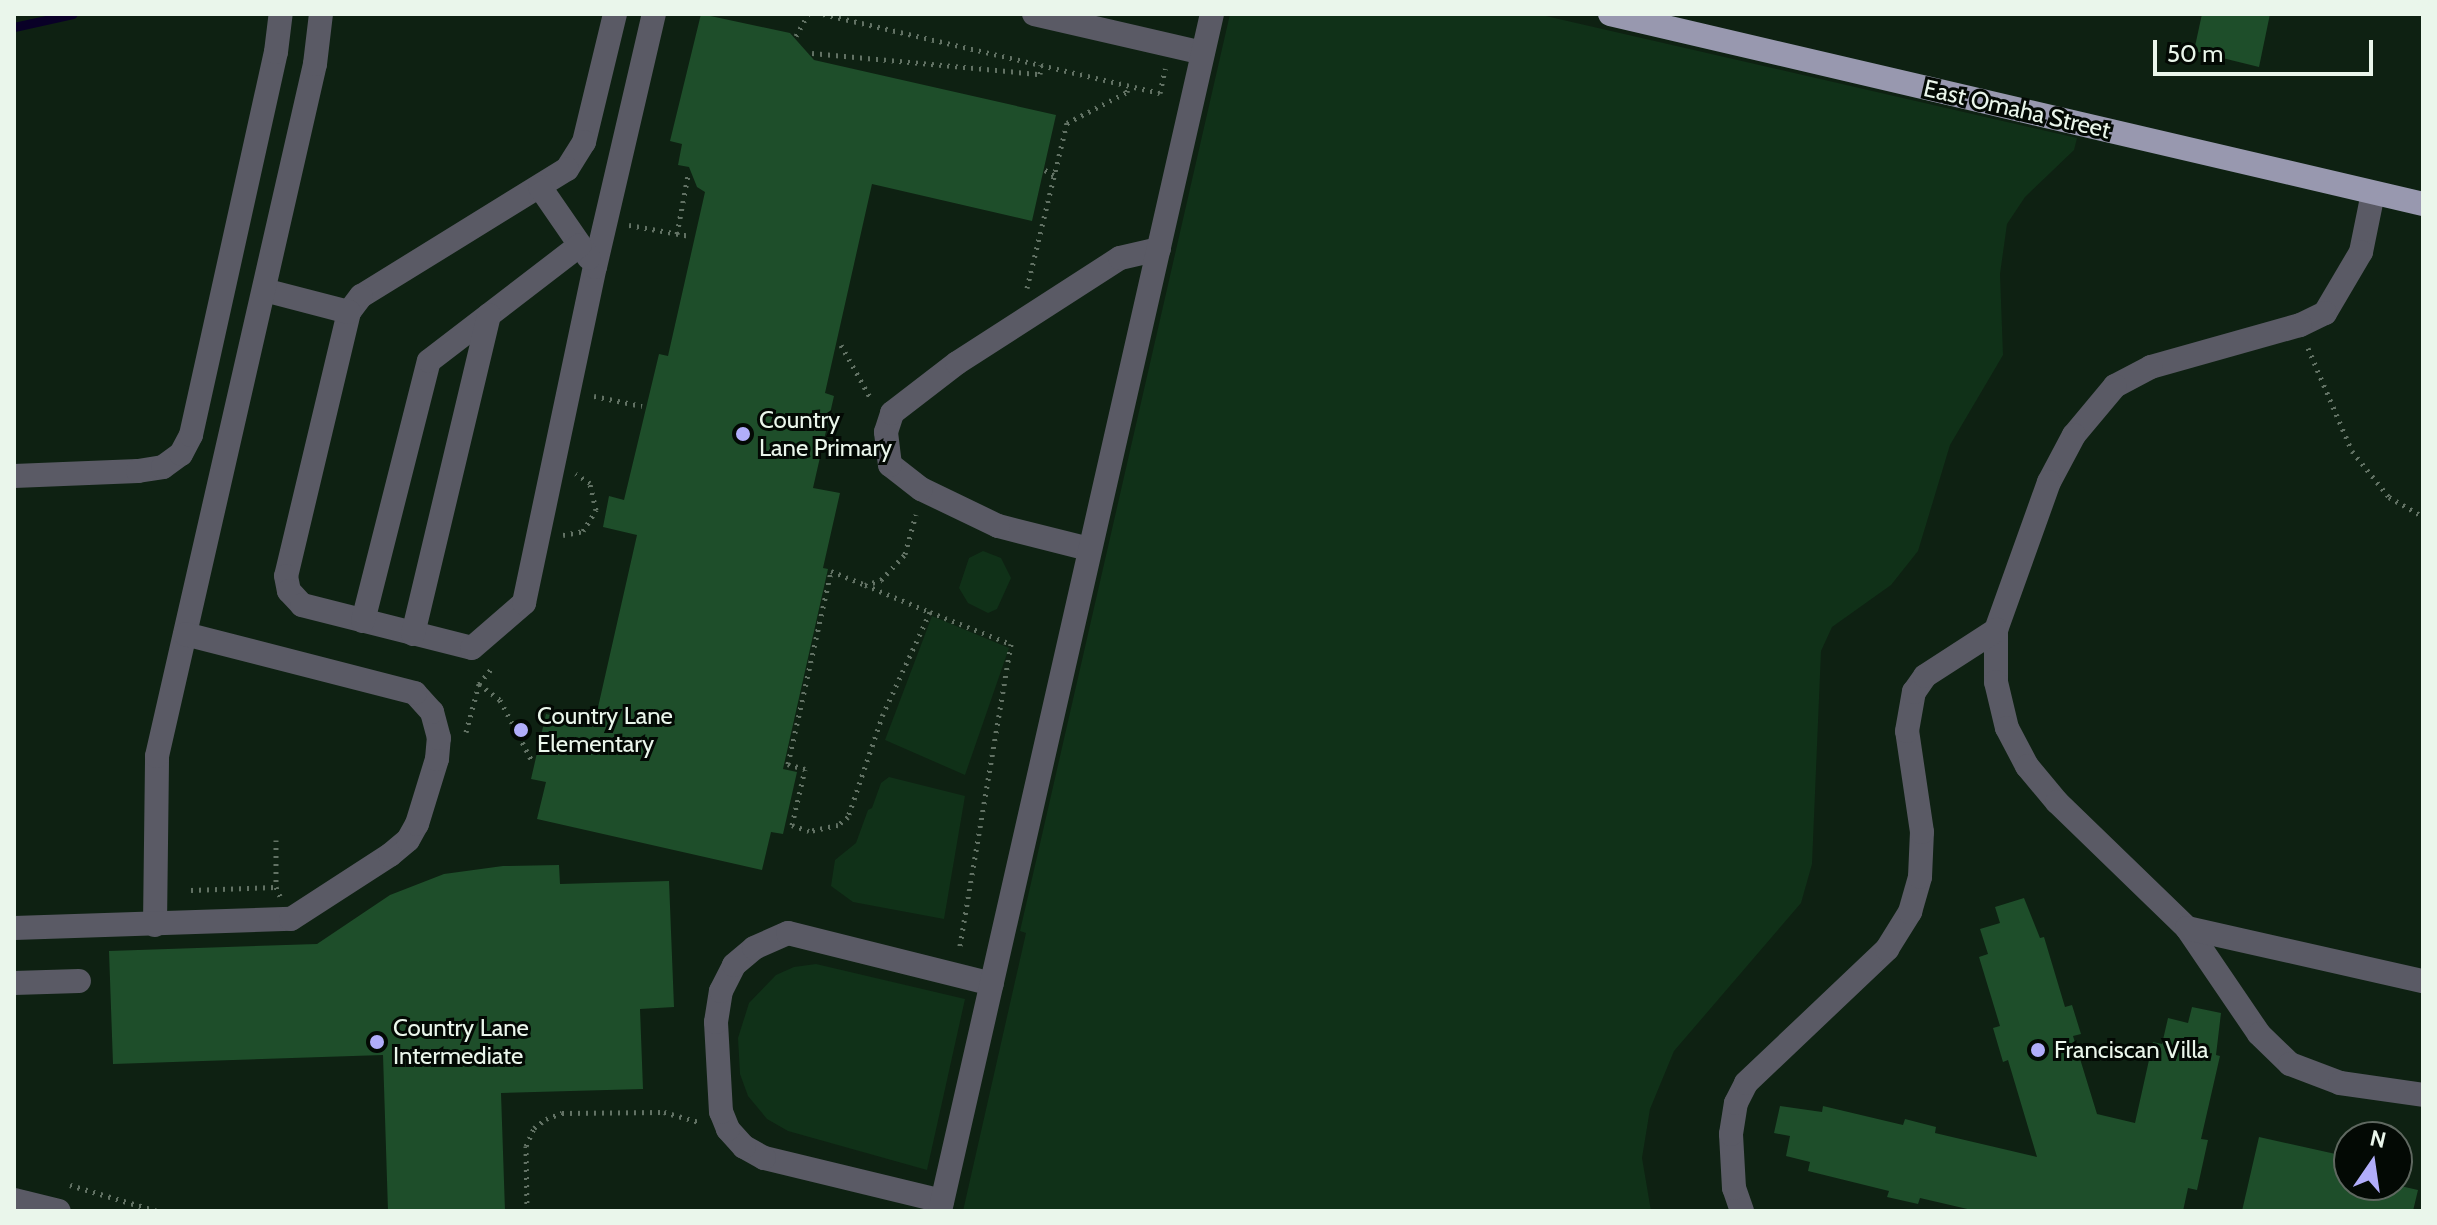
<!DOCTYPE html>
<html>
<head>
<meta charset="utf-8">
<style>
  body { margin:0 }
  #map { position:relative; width:2437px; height:1225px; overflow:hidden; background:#0e2112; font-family:Cabin,sans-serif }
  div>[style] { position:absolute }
  .green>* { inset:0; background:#103118 }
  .stream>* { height:9px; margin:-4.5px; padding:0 4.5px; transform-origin:4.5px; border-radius:4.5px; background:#090027 }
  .building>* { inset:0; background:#1e4e2a }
  .path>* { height:5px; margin-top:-2.5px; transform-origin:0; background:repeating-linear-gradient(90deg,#627264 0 2px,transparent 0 8px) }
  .minor>* { height:24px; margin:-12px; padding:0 12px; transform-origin:12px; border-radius:12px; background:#5a5a65 }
  .major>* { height:24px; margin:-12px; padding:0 12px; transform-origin:12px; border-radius:12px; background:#9898af }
  .dots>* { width:22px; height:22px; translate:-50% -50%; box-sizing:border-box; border:4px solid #030904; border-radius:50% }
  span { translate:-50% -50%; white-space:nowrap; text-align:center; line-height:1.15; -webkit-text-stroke:6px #030904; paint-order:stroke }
  .street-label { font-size:24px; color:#eaf6eb }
  .poi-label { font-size:24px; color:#eaf6eb }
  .left { translate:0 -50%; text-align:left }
  .frame { position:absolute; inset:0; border:16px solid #eaf6eb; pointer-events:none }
  .north { position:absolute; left:2333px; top:1121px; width:80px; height:80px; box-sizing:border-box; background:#030904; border:2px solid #5f6860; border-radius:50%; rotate:13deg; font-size:22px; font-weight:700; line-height:32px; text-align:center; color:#eaf6eb }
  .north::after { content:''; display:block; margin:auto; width:28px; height:36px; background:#b1adfa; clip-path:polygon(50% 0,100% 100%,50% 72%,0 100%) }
  .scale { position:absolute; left:2153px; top:40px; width:220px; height:36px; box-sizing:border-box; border:4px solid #eaf6eb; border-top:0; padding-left:10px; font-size:24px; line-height:28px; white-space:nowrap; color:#eaf6eb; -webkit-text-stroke:6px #030904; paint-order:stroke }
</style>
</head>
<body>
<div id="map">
  <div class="green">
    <i style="clip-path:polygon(1230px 14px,1537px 14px,2077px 138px,2074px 150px,2025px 197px,2007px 224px,2000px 274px,2003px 355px,1950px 445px,1918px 551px,1891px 585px,1832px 627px,1821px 651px,1812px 864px,1801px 903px,1674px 1051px,1650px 1109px,1642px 1158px,1651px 1211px,963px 1211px,1026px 933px,1020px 931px)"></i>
    <i style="clip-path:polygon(983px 551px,1001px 558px,1011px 578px,997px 609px,988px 613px,968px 603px,959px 588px,969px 558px)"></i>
    <i style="clip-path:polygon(932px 616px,1009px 648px,965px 775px,885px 740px)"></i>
    <i style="clip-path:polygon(889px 777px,965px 796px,944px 919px,853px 902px,831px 886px,835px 860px,856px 843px,868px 810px,872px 808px,881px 783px)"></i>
    <i style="clip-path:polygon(816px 964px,965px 999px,927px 1170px,788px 1131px,767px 1119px,748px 1096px,740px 1074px,738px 1038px,749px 1003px,776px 975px,794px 967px)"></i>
  </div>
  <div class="stream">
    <i style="left:14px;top:27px;width:60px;rotate:-12.4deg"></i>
  </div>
  <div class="building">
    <i style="clip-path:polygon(701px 14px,790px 33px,814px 60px,1056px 115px,1032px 221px,872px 184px,825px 393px,834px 396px,813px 488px,840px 493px,823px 568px,828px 569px,783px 769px,797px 772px,783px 834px,771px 832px,762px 870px,537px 819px,546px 782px,531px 779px,546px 714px,594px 725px,637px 535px,603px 527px,609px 496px,624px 500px,659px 354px,668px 356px,705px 192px,697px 187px,689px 167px,678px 165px,682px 144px,670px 141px)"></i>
    <i style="clip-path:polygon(2202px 14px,2270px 14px,2259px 67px,2194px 51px)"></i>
    <i style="clip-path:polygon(559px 865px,560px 884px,669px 881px,674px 1007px,640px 1009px,643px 1089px,501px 1093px,505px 1211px,388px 1211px,383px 1055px,113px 1064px,109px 951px,317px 944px,390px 895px,444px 874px,503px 866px)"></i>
    <i style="clip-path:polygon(2024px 898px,2040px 938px,2044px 937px,2065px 1007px,2072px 1005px,2081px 1034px,2073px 1036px,2097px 1114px,2135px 1123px,2153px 1042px,2162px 1044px,2168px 1018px,2188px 1023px,2192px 1007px,2221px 1013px,2216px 1055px,2220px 1056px,2201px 1139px,2208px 1140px,2197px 1190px,2188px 1188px,2183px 1211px,1976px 1211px,1920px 1198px,1918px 1204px,1887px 1197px,1889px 1191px,1808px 1171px,1810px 1162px,1786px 1156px,1790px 1136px,1774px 1133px,1780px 1106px,1822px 1112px,1823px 1106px,1903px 1125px,1905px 1119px,1936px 1127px,1935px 1133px,2037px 1157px,2008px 1060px,2003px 1062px,1993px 1028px,2000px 1026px,1979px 957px,1988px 954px,1980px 929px,2000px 923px,1995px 907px)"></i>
    <i style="clip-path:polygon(2259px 1137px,2349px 1157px,2349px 1185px,2396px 1185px,2418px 1190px,2413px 1211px,2242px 1211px)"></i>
  </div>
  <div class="path">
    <i style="left:823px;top:14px;width:346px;rotate:13.2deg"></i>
    <i style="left:1160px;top:93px;width:25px;rotate:-78deg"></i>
    <i style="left:796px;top:36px;width:25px;rotate:-61deg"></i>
    <i style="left:812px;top:53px;width:229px;rotate:5.3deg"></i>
    <i style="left:1040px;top:74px;width:9px;rotate:-84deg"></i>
    <i style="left:1045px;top:170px;width:10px;rotate:29deg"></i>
    <i style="left:629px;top:225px;width:62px;rotate:10.2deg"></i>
    <i style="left:677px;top:234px;width:60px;rotate:-79.4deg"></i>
    <i style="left:1027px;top:288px;width:170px;rotate:-76.4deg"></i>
    <i style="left:1067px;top:123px;width:68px;rotate:-27.3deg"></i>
    <i style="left:1127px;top:92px;width:6px;rotate:-81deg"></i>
    <i style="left:841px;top:345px;width:60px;rotate:60.9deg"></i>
    <i style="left:2308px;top:348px;width:112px;rotate:66.9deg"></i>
    <i style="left:2352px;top:451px;width:59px;rotate:51.2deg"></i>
    <i style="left:2389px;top:497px;width:39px;rotate:30deg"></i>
    <i style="left:594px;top:396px;width:49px;rotate:11.8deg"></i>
    <i style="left:563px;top:535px;width:20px;rotate:-11deg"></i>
    <i style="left:583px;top:531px;width:25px;rotate:-58deg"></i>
    <i style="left:596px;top:510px;width:28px;rotate:-103deg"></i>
    <i style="left:590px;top:483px;width:17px;rotate:-147deg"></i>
    <i style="left:865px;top:585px;width:70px;rotate:22.6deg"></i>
    <i style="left:930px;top:612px;width:112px;rotate:114.7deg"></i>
    <i style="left:883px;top:714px;width:109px;rotate:108.8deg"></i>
    <i style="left:848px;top:817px;width:13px;rotate:141deg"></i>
    <i style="left:838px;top:825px;width:30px;rotate:168deg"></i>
    <i style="left:809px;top:831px;width:18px;rotate:-161deg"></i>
    <i style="left:792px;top:825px;width:57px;rotate:-76.9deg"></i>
    <i style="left:805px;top:769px;width:18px;rotate:-164deg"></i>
    <i style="left:788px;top:764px;width:198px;rotate:-77.4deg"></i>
    <i style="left:831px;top:571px;width:37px;rotate:22deg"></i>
    <i style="left:865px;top:585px;width:17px;rotate:-17deg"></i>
    <i style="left:881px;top:580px;width:35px;rotate:-47deg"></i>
    <i style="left:905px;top:554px;width:41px;rotate:-74.6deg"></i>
    <i style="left:930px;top:612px;width:87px;rotate:21.6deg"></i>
    <i style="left:1011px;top:644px;width:311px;rotate:99.6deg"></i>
    <i style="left:479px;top:684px;width:26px;rotate:37deg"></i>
    <i style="left:500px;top:700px;width:69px;rotate:62.3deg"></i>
    <i style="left:466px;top:732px;width:50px;rotate:-74.8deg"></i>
    <i style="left:479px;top:684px;width:21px;rotate:-51deg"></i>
    <i style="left:276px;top:840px;width:47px;rotate:90deg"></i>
    <i style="left:276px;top:887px;width:10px;rotate:66deg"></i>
    <i style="left:191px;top:890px;width:85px;rotate:-2deg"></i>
    <i style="left:70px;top:1185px;width:91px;rotate:16.6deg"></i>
    <i style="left:527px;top:1211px;width:65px;rotate:-90.9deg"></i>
    <i style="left:526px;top:1146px;width:20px;rotate:-66deg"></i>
    <i style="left:534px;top:1128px;width:15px;rotate:-37deg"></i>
    <i style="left:546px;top:1119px;width:17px;rotate:-21deg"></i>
    <i style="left:562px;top:1113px;width:102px;rotate:-0.6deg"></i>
    <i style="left:664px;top:1112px;width:35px;rotate:16deg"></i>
  </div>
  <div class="minor">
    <i style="left:615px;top:14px;width:132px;rotate:103.6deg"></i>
    <i style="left:584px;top:142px;width:32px;rotate:122deg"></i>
    <i style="left:567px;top:169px;width:242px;rotate:148.3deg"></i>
    <i style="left:361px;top:296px;width:20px;rotate:127deg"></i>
    <i style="left:349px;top:312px;width:271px;rotate:103.4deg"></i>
    <i style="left:286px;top:576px;width:15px;rotate:79deg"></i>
    <i style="left:289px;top:591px;width:19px;rotate:47deg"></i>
    <i style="left:302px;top:605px;width:175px;rotate:14.2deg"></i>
    <i style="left:472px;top:648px;width:69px;rotate:-40.9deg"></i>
    <i style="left:524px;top:603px;width:343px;rotate:-78.1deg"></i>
    <i style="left:595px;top:267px;width:260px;rotate:-76.9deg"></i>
    <i style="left:1034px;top:14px;width:173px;rotate:13deg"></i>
    <i style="left:540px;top:187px;width:86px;rotate:55.4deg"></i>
    <i style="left:2373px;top:193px;width:60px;rotate:101.5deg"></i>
    <i style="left:2361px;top:252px;width:71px;rotate:120.5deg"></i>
    <i style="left:2325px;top:313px;width:28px;rotate:154deg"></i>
    <i style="left:2300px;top:325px;width:155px;rotate:164.3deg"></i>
    <i style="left:2151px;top:367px;width:41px;rotate:152.2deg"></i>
    <i style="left:2115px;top:386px;width:64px;rotate:129.9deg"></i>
    <i style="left:2074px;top:435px;width:53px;rotate:118deg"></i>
    <i style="left:2049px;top:482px;width:157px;rotate:109.7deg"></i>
    <i style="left:1996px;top:630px;width:52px;rotate:90deg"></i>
    <i style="left:1996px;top:682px;width:47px;rotate:76.6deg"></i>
    <i style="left:2007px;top:728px;width:43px;rotate:62.2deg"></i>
    <i style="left:2027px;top:766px;width:47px;rotate:50.2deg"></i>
    <i style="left:2057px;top:802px;width:181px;rotate:44.1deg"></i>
    <i style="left:2187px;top:928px;width:128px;rotate:55.8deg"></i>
    <i style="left:2259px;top:1034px;width:43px;rotate:44.1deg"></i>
    <i style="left:2290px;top:1064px;width:53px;rotate:20.8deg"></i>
    <i style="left:2340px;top:1083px;width:84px;rotate:8.2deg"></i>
    <i style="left:264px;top:290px;width:88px;rotate:14.5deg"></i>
    <i style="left:14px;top:476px;width:124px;rotate:-2.3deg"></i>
    <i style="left:138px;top:471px;width:25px;rotate:-9deg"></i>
    <i style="left:163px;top:467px;width:22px;rotate:-36deg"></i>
    <i style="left:181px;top:454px;width:21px;rotate:-62deg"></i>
    <i style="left:191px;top:435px;width:392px;rotate:-77.5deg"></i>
    <i style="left:276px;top:52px;width:38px;rotate:-83deg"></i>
    <i style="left:1089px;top:549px;width:94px;rotate:-165.8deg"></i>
    <i style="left:998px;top:526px;width:85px;rotate:-154.3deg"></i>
    <i style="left:921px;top:489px;width:39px;rotate:-142deg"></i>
    <i style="left:890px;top:465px;width:33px;rotate:-97deg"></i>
    <i style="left:886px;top:432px;width:20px;rotate:-72deg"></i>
    <i style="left:892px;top:413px;width:82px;rotate:-37.6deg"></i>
    <i style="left:957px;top:363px;width:194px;rotate:-32.8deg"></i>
    <i style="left:1120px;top:258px;width:40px;rotate:-13deg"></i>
    <i style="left:363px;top:621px;width:268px;rotate:-75.8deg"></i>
    <i style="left:429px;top:361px;width:190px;rotate:-37.5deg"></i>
    <i style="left:413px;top:634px;width:328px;rotate:-76.6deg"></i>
    <i style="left:155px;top:925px;width:169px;rotate:-89.3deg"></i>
    <i style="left:157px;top:756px;width:710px;rotate:-77.14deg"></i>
    <i style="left:315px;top:64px;width:50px;rotate:-83.2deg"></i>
    <i style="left:14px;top:928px;width:277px;rotate:-1.9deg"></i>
    <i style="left:291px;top:919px;width:118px;rotate:-32.9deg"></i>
    <i style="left:390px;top:855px;width:23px;rotate:-40deg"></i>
    <i style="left:408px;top:840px;width:18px;rotate:-61deg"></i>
    <i style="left:417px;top:824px;width:68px;rotate:-72.9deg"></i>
    <i style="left:437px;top:759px;width:21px;rotate:-85deg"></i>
    <i style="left:439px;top:738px;width:27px;rotate:-105deg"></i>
    <i style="left:432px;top:712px;width:25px;rotate:-132deg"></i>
    <i style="left:415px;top:693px;width:237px;rotate:-165.6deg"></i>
    <i style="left:2187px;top:928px;width:242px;rotate:12.7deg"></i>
    <i style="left:14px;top:983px;width:65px;rotate:-1.8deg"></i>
    <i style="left:14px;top:1200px;width:46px;rotate:13.7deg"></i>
    <i style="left:942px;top:1201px;width:183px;rotate:-166.4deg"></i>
    <i style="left:764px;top:1158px;width:23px;rotate:-151deg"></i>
    <i style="left:744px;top:1147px;width:24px;rotate:-132deg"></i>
    <i style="left:728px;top:1129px;width:18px;rotate:-112deg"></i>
    <i style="left:721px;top:1112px;width:90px;rotate:-93.2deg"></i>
    <i style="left:716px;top:1022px;width:31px;rotate:-81deg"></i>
    <i style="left:721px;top:991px;width:29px;rotate:-63deg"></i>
    <i style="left:734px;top:965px;width:26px;rotate:-40deg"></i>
    <i style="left:754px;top:948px;width:37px;rotate:-24deg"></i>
    <i style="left:788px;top:933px;width:210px;rotate:14deg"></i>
    <i style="left:940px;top:1211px;width:1228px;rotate:-77.2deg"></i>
    <i style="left:1742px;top:1211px;width:24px;rotate:-109deg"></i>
    <i style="left:1734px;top:1188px;width:54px;rotate:-93.2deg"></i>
    <i style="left:1731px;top:1134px;width:31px;rotate:-81deg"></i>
    <i style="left:1736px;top:1103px;width:22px;rotate:-63deg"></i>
    <i style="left:1746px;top:1083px;width:195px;rotate:-43.5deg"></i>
    <i style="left:1887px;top:949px;width:44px;rotate:-58.1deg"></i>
    <i style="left:1910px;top:912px;width:36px;rotate:-74deg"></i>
    <i style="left:1920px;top:877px;width:45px;rotate:-87.5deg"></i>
    <i style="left:1922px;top:832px;width:102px;rotate:-98.4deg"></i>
    <i style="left:1907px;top:731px;width:40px;rotate:-80deg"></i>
    <i style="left:1914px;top:692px;width:19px;rotate:-55deg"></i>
    <i style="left:1925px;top:676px;width:85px;rotate:-32.9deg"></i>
  </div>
  <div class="major">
    <i style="left:1610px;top:14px;width:835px;rotate:13.15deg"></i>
  </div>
  <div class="dots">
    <i style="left:743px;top:434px;background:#b1adfa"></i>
    <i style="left:521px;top:730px;background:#b1adfa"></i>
    <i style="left:377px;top:1042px;background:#b1adfa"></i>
    <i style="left:2038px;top:1050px;background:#b1adfa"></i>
  </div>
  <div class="street-label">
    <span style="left:2017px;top:109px;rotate:13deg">East Omaha Street</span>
  </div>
  <div class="poi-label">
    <span class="left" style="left:759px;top:434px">Country<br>Lane Primary</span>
    <span class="left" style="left:537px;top:730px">Country Lane<br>Elementary</span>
    <span class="left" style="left:393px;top:1042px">Country Lane<br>Intermediate</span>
    <span class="left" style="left:2054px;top:1050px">Franciscan Villa</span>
  </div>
  <div class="frame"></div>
  <div class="north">N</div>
  <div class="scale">50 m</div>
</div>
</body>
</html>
